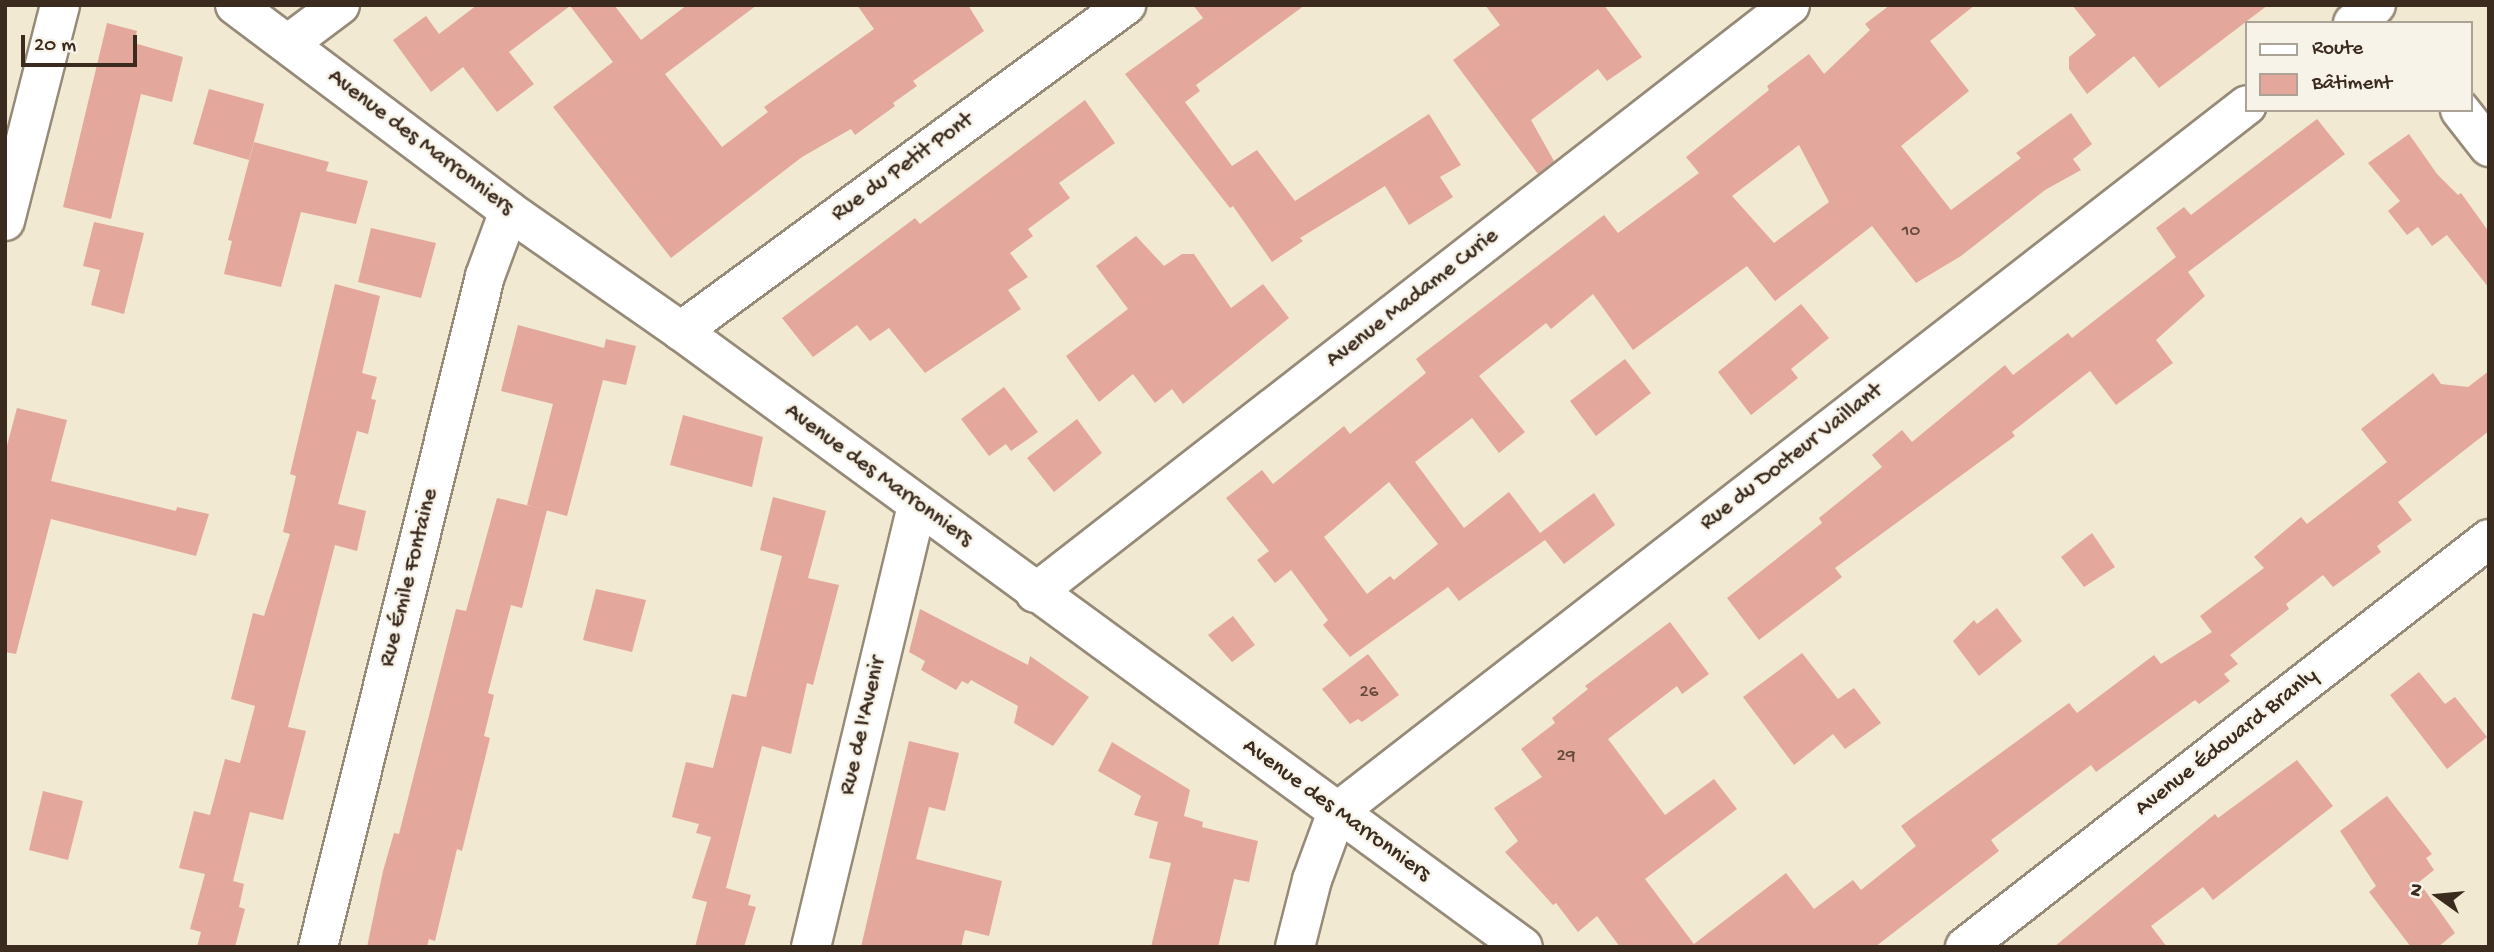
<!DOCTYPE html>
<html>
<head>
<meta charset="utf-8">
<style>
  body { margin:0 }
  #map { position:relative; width:2494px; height:952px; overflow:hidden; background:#f1e9d2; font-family:"Gochi Hand",sans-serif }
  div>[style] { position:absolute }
  .building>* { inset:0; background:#e3a89b }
  .roads { filter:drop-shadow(2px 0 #968a78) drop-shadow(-2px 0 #968a78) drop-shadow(0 2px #968a78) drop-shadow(0 -2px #968a78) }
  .street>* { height:38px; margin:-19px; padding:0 19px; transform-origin:19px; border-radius:19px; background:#fff }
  span { translate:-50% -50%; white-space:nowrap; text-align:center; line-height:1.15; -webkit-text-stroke:5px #f7f3e8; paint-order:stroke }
  .number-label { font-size:19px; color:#654a3d }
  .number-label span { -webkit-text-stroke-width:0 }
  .street-label { font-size:23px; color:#3b2a1e }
  .frame { position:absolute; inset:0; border:7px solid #3b2a1e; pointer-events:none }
  .legend { position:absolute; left:2245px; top:21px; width:228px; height:91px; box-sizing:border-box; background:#f7f3e8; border:2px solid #aca397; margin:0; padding:9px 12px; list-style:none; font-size:21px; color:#3b2a1e }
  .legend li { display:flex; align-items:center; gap:14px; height:35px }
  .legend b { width:35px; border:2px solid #aca397 }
  .north { position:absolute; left:2403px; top:861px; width:70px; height:70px; -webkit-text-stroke:5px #f7f3e8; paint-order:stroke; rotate:285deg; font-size:19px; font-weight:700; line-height:28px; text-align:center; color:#3b2a1e }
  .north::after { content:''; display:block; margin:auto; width:24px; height:32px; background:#3b2a1e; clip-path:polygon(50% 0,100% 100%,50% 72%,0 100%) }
  .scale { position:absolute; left:21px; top:35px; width:116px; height:32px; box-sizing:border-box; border:4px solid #3b2a1e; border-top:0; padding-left:9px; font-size:21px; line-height:24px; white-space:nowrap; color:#3b2a1e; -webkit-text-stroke:5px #f7f3e8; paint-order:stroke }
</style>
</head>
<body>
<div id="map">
  <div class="building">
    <i style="clip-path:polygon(477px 5px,614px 5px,641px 40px,687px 5px,757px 5px,665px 74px,722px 147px,768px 112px,764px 107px,874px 29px,857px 5px,968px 5px,984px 31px,913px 81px,917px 86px,893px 103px,895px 106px,855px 135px,851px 129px,802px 157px,671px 258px,553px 107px,613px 62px,570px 6px,509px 52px,534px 84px,497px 112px,463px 67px,431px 92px,393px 40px,426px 16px,439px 34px)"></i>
    <i style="clip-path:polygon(1193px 5px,1305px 5px,1196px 85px,1200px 91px,1185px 102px,1232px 166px,1257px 150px,1295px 201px,1429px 114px,1461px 165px,1440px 177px,1453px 197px,1409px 225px,1385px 186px,1300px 238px,1303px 241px,1272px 262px,1233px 206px,1230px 208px,1125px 74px,1203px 18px)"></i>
    <i style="clip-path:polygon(1485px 5px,1604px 5px,1642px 57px,1607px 81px,1598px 69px,1531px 120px,1554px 161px,1538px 174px,1453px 60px,1500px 25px)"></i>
    <i style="clip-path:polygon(evenodd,1890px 5px,1975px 5px,1930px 41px,1969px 91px,1901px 146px,1951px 210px,2021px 158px,2016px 153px,2071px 113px,2092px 144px,2073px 159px,2081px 170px,2045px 190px,1961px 256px,1916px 283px,1872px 226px,1775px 301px,1747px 266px,1633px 350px,1593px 294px,1551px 329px,1546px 323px,1479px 376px,1525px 432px,1499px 453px,1472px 418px,1415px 462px,1464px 528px,1509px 492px,1540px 533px,1594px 493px,1615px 525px,1564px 564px,1545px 540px,1459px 601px,1448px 587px,1350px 657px,1323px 625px,1328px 620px,1291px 570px,1275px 583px,1257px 560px,1269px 551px,1226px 498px,1262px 470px,1273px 484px,1344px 426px,1350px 434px,1426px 373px,1416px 359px,1604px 215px,1618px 233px,1699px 173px,1686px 157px,1769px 90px,1767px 86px,1809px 54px,1824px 74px,1870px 30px,1865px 24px,1890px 5px,1799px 145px,1829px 202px,1774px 243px,1732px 196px,1799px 145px,1890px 5px,1389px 482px,1438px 544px,1394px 580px,1390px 576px,1367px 594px,1324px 537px,1389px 482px)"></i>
    <i style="clip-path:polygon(2072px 5px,2268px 5px,2159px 88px,2134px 56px,2087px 94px,2069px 69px,2069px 57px,2096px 35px)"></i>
    <i style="clip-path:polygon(107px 23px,137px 31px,134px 43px,183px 57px,172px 102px,141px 94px,111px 219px,63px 207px)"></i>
    <i style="clip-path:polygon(209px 89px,264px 104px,249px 160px,193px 144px)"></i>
    <i style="clip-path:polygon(1085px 100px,1115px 143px,1059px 183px,1070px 198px,1028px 229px,1033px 236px,1010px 253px,1028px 277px,1008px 290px,1021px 309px,925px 373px,889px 328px,870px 341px,857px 325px,813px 357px,782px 318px,915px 218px,920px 224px)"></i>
    <i style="clip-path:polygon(2317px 119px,2345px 154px,2188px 272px,2205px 296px,2156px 340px,2173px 363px,2116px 405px,2090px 371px,2012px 432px,2015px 436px,1835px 568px,1842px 577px,1759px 640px,1727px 598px,1822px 523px,1819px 518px,1882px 467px,1872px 455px,1902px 430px,1912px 442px,2005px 365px,2013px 375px,2068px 333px,2072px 338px,2176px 257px,2156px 228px,2184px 207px,2191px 215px)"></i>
    <i style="clip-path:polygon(2409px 134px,2437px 174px,2458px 195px,2461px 193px,2489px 232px,2489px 288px,2447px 235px,2432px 246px,2418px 227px,2407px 235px,2388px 211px,2400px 201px,2368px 163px)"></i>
    <i style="clip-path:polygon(254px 142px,329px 162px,326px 171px,368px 181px,356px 224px,301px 212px,281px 287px,224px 274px,232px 241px,228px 240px)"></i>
    <i style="clip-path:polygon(94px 222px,144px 233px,124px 314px,91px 305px,100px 270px,83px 266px)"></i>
    <i style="clip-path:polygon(371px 228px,436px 243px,421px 298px,358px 282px)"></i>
    <i style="clip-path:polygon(1136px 236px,1164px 266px,1182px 254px,1194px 254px,1231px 308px,1263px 284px,1289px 318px,1183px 404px,1172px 389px,1155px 403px,1133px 374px,1099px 402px,1066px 356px,1128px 309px,1096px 266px)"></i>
    <i style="clip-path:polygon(335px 284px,380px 296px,362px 373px,377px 377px,371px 399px,376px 400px,368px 434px,357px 431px,338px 504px,366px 511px,357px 551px,335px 545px,288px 727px,306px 731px,283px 820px,250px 812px,233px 881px,244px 884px,239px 907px,245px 909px,235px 947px,197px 947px,201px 932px,190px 929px,205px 874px,179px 868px,194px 811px,210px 815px,225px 759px,240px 763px,255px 706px,231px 699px,253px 613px,264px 616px,290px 534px,283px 532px,296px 476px,290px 474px)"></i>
    <i style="clip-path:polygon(1801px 304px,1829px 338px,1791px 369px,1798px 378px,1751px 415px,1718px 372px)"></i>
    <i style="clip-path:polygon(518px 325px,604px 348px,606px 339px,636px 346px,626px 385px,603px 380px,567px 516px,527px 505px,553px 404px,501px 391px)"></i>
    <i style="clip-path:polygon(1625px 359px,1651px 393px,1596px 436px,1570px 401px)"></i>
    <i style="clip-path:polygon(2489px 371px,2489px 431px,2398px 502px,2412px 520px,2377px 546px,2381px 552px,2333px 587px,2323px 575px,2286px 604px,2289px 609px,2230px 655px,2238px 664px,2224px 674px,2230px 681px,2199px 704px,2195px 700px,2096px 772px,2091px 765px,1991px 840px,1999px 851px,1875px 947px,1620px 947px,1597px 916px,1578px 932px,1556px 903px,1553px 905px,1505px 852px,1518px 841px,1494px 808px,1542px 777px,1521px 749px,1555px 723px,1552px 718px,1588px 689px,1585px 686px,1670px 622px,1709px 674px,1682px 694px,1677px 686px,1608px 739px,1665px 815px,1714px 779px,1737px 809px,1645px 879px,1694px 944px,1786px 873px,1814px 909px,1853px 880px,1861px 890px,1916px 846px,1901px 826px,2069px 703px,2077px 713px,2154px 655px,2161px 664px,2212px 632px,2200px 616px,2264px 568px,2254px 557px,2301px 517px,2307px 524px,2387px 462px,2361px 429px,2433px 373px,2441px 384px,2468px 387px)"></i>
    <i style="clip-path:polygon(1004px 387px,1038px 432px,1011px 451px,1006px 444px,989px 456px,961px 419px)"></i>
    <i style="clip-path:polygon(17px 408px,67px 420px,51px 481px,176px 511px,177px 507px,209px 514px,196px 556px,51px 519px,16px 654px,5px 652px,5px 453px)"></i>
    <i style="clip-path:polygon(683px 415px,763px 437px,752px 487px,670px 465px)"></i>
    <i style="clip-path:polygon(1077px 419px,1102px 453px,1054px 492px,1027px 458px)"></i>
    <i style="clip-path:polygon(773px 497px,826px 511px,808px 578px,839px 585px,813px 685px,807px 683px,791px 754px,762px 746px,726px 888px,751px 895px,748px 905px,756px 907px,744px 947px,695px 947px,707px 902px,692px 898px,711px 837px,696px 833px,699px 824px,672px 817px,686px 762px,713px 768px,732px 694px,746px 697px,782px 556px,760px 550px)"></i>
    <i style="clip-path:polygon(497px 498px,547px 510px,522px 608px,511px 605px,488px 693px,494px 695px,484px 736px,490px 738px,462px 851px,457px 849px,435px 941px,429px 939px,427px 947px,367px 947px,383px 871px,394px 833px,399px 834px,456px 609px,466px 611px)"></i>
    <i style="clip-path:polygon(2092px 533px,2115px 567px,2084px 587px,2061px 557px)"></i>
    <i style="clip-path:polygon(596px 589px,646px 600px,632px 652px,583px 640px)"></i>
    <i style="clip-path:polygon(1997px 608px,2022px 641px,1979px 676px,1953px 641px,1974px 620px,1977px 624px)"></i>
    <i style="clip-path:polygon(920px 609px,1028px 665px,1030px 656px,1089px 697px,1053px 746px,1014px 723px,1018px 706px,971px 680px,968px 684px,962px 681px,956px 690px,921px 670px,925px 661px,909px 652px)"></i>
    <i style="clip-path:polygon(1233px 616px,1255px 645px,1232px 662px,1208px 635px)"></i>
    <i style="clip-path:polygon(1802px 653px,1838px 699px,1854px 688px,1881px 723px,1845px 749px,1833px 734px,1794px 765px,1743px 697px)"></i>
    <i style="clip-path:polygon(1368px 654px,1399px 695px,1362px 722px,1358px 719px,1350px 724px,1322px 689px)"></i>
    <i style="clip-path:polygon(2419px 672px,2445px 704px,2455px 697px,2487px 737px,2447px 769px,2390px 695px)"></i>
    <i style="clip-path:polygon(909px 741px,959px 753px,945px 811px,929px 807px,916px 859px,1002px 881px,989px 936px,965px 930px,961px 947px,861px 947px)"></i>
    <i style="clip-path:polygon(1112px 742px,1190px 790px,1184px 816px,1203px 822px,1202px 827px,1258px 841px,1249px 882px,1234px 879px,1218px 947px,1151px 947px,1171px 863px,1149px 858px,1158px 822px,1134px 815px,1141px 796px,1098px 771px)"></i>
    <i style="clip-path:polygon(2297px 760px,2333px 806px,2213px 900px,2203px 887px,2151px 926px,2167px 947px,2054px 947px,2215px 814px,2218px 818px)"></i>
    <i style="clip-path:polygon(43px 791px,83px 801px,68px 860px,29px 850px)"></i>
    <i style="clip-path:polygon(2387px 796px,2432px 854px,2426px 858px,2434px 870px,2419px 882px,2455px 933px,2438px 947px,2411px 947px,2369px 892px,2376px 886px,2340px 831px)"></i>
  </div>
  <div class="roads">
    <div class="street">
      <i style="left:235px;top:5px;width:343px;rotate:36.9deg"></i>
      <i style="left:509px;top:211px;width:210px;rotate:34.9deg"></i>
      <i style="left:681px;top:331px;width:1043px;rotate:36.19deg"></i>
      <i style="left:2353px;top:23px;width:29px;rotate:-38deg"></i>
      <i style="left:288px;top:44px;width:65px;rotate:-36.9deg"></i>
      <i style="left:2460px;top:110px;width:47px;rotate:51.9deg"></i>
      <i style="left:5px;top:221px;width:223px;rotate:-75.7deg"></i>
      <i style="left:681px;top:331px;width:552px;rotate:-36.23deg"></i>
      <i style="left:1035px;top:593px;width:957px;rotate:-37.91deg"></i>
      <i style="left:318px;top:947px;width:691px;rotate:-76.02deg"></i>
      <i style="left:485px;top:276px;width:69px;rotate:-69.7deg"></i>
      <i style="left:811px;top:947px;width:455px;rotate:-76.5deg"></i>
      <i style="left:1295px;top:947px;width:69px;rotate:-75.8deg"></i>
      <i style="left:1312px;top:880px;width:72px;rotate:-69.8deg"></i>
      <i style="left:1337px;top:812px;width:1152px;rotate:-37.84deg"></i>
      <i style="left:1965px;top:947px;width:664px;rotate:-37.91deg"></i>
    </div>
  </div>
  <div class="number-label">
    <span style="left:1911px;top:232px">10</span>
    <span style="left:1369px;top:693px">26</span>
    <span style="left:1566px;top:757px">29</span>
  </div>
  <div class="street-label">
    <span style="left:420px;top:143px;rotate:37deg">Avenue des Marronniers</span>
    <span style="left:903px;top:168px;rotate:-36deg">Rue du Petit Pont</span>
    <span style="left:1413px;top:299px;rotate:-38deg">Avenue Madame Curie</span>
    <span style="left:1792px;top:458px;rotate:-38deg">Rue du Docteur Vaillant</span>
    <span style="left:878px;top:476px;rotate:36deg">Avenue des Marronniers</span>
    <span style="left:410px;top:578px;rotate:-76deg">Rue Émile Fontaine</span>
    <span style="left:864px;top:726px;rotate:-77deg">Rue de l'Avenir</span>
    <span style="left:2227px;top:743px;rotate:-38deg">Avenue Édouard Branly</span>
    <span style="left:1336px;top:811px;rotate:36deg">Avenue des Marronniers</span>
  </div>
  <div class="frame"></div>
  <ul class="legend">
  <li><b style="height:9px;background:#fff"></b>Route</li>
  <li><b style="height:19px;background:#e3a89b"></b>Bâtiment</li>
  </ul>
  <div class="north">N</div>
  <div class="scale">20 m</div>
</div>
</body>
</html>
